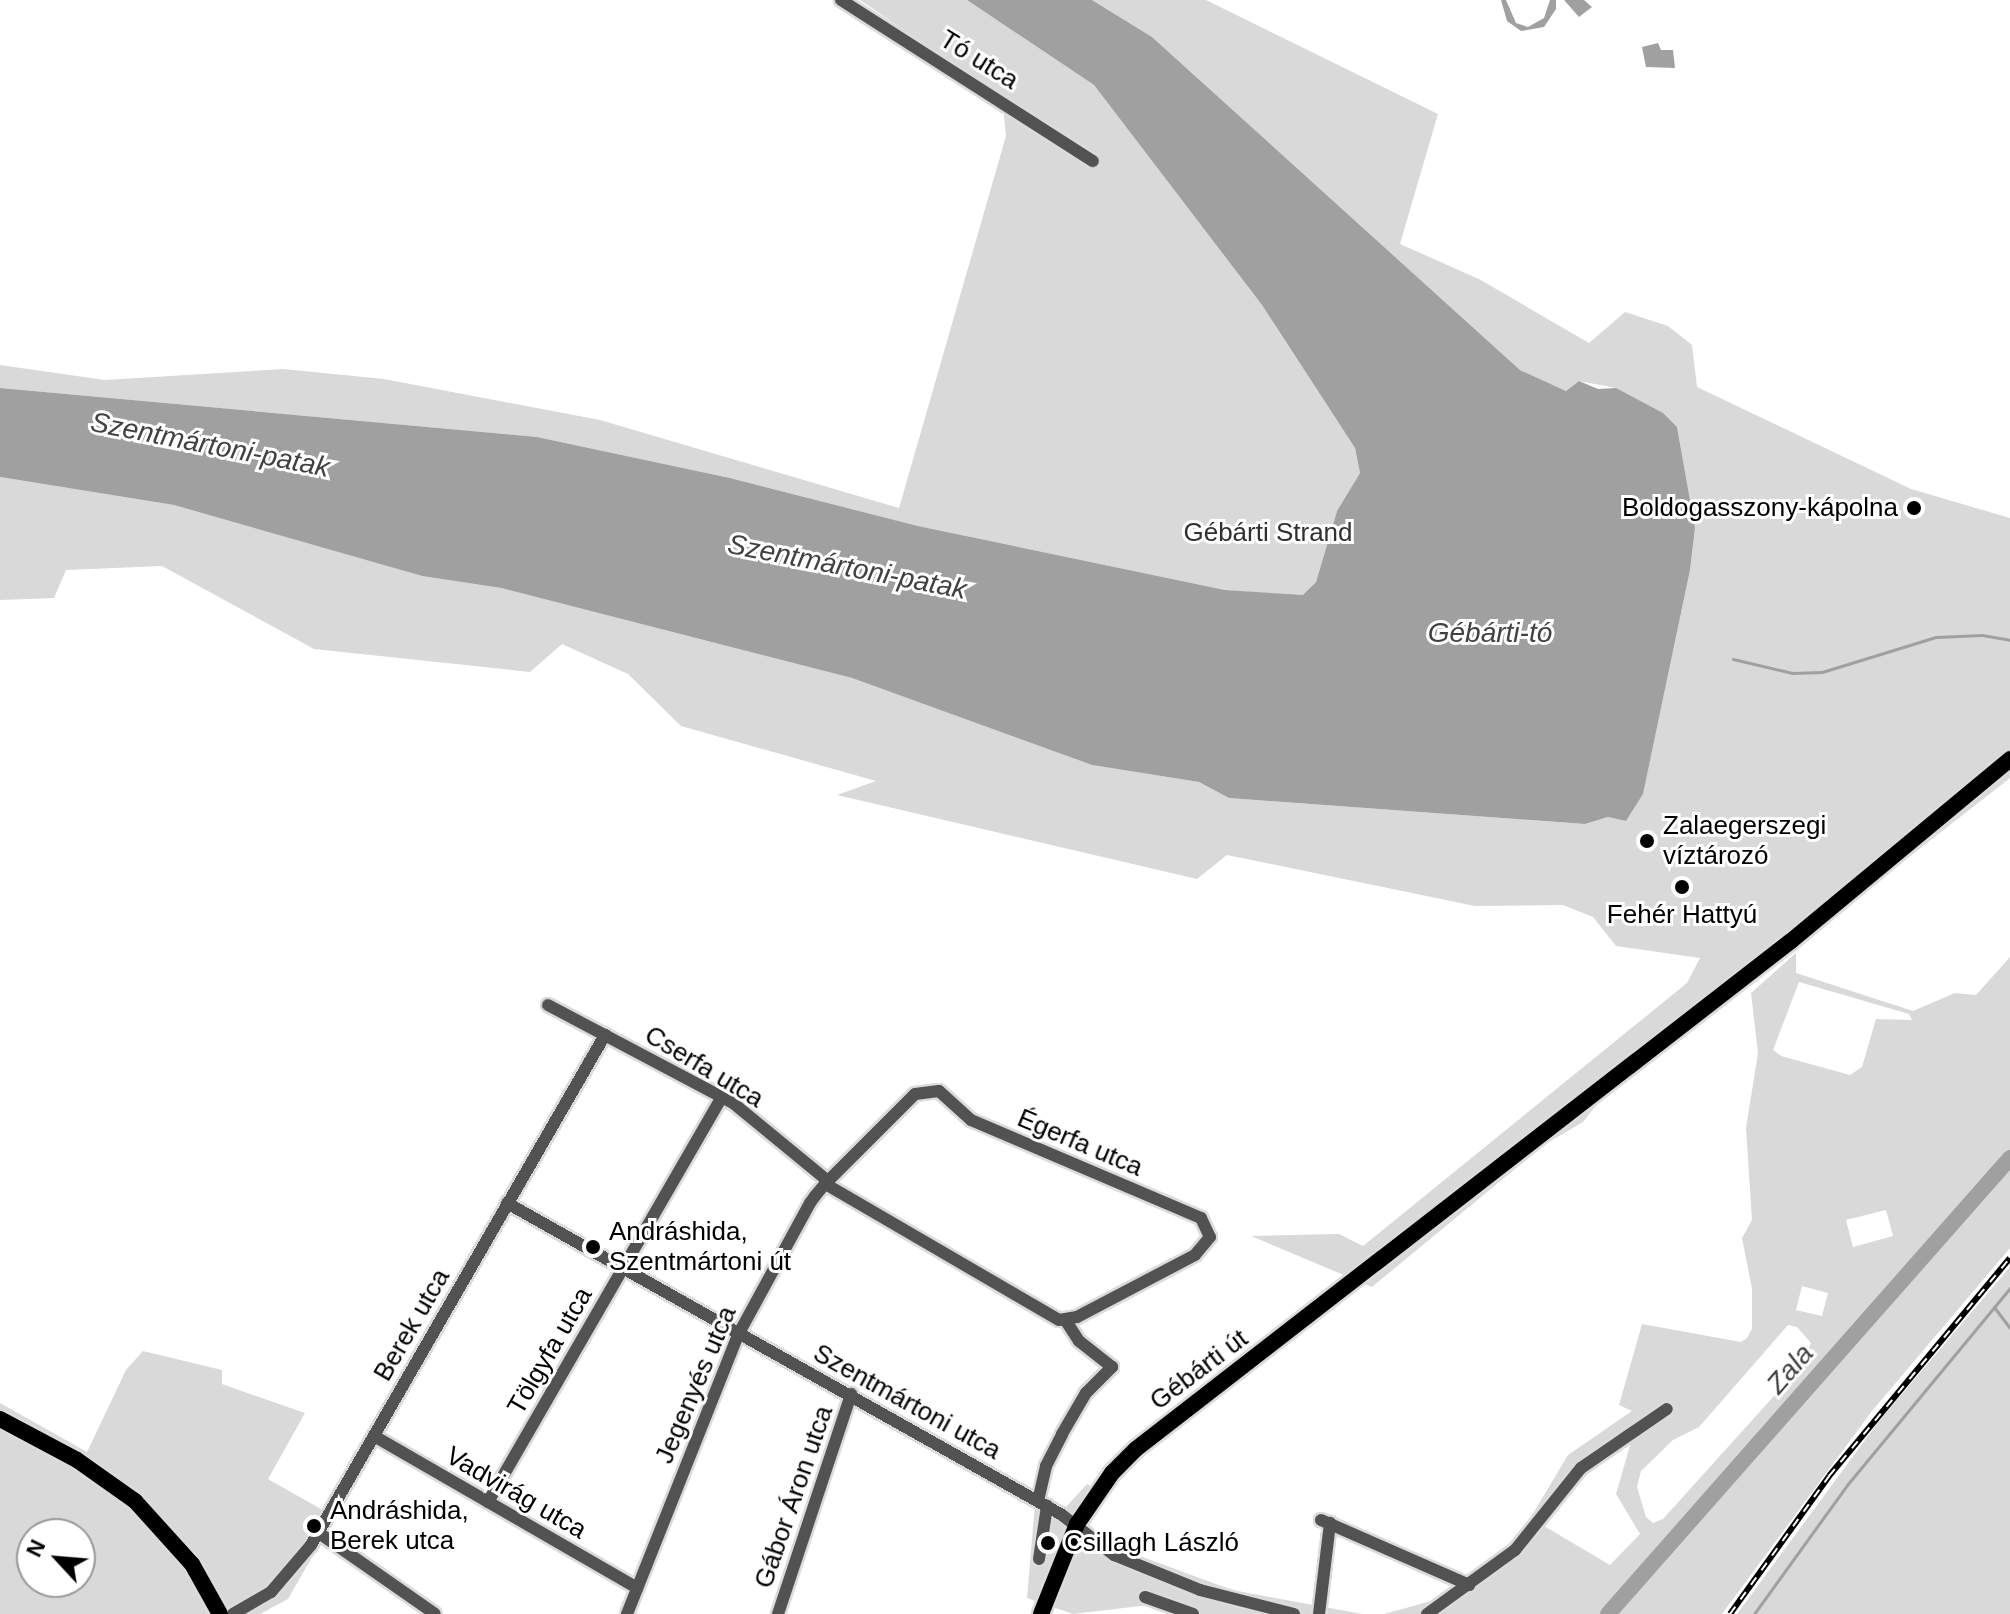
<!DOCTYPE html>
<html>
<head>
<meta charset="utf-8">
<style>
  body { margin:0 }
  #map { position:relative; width:2010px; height:1614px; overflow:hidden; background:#fff; font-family:Arial,sans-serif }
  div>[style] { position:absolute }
  .green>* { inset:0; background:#d9d9d9 }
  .water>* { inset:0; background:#a0a0a0 }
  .stream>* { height:3px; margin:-1.5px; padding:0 1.5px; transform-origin:1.5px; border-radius:1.5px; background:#a0a0a0 }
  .river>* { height:16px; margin:-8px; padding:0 8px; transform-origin:8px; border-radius:8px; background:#a0a0a0 }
  .roads { filter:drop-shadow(2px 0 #dbdbdb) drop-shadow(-2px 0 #dbdbdb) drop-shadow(0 2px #dbdbdb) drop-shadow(0 -2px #dbdbdb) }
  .minor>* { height:12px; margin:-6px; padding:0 6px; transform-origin:6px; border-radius:6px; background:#525252 }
  .major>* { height:16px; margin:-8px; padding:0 8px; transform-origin:8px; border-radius:8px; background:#000 }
  .rail>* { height:6px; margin-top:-3px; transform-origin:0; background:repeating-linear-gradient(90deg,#fff 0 9px,#000 0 18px); box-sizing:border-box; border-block:2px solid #000 }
  .dots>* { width:22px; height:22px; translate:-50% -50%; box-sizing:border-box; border:4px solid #fff; border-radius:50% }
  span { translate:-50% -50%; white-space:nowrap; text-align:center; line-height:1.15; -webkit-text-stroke:6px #fff; paint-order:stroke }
  .street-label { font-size:26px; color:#000 }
  .poi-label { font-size:26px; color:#000 }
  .right { translate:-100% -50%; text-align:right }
  .left { translate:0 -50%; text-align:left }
  .park-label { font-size:26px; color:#303030 }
  .water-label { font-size:28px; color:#414141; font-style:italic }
  .north { position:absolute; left:16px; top:1518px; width:80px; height:80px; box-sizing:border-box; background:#fff; border:2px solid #999; border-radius:50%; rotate:296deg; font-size:22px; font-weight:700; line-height:32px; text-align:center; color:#000 }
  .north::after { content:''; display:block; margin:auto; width:28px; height:36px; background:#000; clip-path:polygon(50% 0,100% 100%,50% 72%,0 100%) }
</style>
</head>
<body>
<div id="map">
  <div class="green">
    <i style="clip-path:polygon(860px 0,967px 0,1094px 85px,1262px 305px,1355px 448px,1360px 473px,1337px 511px,1316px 582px,1303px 596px,1225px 590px,918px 526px,730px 478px,537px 437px,0 388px,0 365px,105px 380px,283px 369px,384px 379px,600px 420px,899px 508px,1006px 136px,1002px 97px)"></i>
    <i style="clip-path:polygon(1092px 0,1206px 0,1438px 114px,1400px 244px,1479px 279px,1589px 343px,1625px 312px,1668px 326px,1692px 345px,1697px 387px,1911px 489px,2010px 518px,2010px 778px,1604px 1095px,1583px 1122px,1544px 1145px,1372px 1287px,1251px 1236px,1339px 1234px,1363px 1246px,1687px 983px,1700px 958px,1616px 946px,1593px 917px,1563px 905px,1475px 906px,1227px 855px,1197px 879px,837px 795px,876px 781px,681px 726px,628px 674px,562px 644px,530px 672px,314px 649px,162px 566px,66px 570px,54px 598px,0 600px,0 477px,174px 505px,422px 576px,501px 588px,852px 678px,1092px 765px,1199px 782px,1229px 798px,1585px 824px,1608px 817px,1626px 821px,1643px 793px,1690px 570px,1695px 528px,1677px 427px,1616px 388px,1579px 381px,1566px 391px,1520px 370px,1152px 37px)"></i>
    <i style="clip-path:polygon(evenodd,1796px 953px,1796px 973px,1913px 1011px,1955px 993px,1976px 995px,2010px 957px,2010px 1248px,1872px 1411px,1722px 1614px,1384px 1614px,1435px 1600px,1519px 1537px,1568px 1455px,1632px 1411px,1619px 1405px,1642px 1324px,1741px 1342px,1747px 1338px,1752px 1329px,1752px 1289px,1742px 1238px,1752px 1220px,1746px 1128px,1758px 1053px,1751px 993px,1796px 953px,1799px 982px,1909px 1014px,1912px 1020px,1876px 1019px,1862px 1067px,1850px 1075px,1781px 1056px,1773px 1050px,1799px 982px,1796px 953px,1886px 1210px,1893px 1236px,1853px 1247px,1846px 1220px,1886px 1210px,1796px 953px,1802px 1286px,1828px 1293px,1822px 1316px,1796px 1310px,1802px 1286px,1796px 953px,1788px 1325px,1797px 1327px,1811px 1343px,1801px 1366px,1663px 1519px,1653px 1523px,1646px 1517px,1637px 1487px,1641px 1471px,1673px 1440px,1699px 1427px,1788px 1325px,1796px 953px,1633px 1435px,1616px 1494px,1640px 1534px,1610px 1565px,1544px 1526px,1584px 1470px,1633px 1435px)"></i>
    <i style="clip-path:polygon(2010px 1267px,2010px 1614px,1737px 1614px,1879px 1421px)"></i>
    <i style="clip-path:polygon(evenodd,143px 1351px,222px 1370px,222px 1384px,305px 1413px,268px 1479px,335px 1517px,288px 1599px,260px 1614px,0 1614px,0 1403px,87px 1452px,126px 1370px,143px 1351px,32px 1534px,80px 1534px,80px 1582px,32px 1582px,32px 1534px)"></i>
    <i style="clip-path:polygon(1087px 1484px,1106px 1496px,1086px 1526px,1113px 1546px,1232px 1590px,1362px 1614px,1172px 1614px,1149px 1605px,1073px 1614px,1027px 1598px,1036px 1492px,1065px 1508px)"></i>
  </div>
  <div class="water">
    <i style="clip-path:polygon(967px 0,1092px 0,1152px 37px,1520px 370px,1566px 391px,1579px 381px,1598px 389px,1616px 388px,1663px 413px,1677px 427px,1695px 528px,1690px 570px,1643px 794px,1626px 821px,1608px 817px,1585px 824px,1229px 798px,1199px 782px,1092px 765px,852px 678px,501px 588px,422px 576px,174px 505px,0 477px,0 388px,537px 437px,730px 478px,918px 526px,1225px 590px,1303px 595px,1316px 582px,1337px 511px,1360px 473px,1355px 448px,1262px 305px,1094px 85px)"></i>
    <i style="clip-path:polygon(1501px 0,1506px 0,1516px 23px,1528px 27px,1544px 18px,1550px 0,1556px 0,1556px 9px,1544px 27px,1521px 31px,1507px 21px)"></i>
    <i style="clip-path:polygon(1564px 0,1584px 0,1592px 7px,1579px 17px)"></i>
    <i style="clip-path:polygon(1658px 43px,1661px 50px,1673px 50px,1675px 68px,1646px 67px,1642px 47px)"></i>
  </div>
  <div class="stream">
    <i style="left:1733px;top:659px;width:61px;rotate:13.3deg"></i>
    <i style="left:1792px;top:673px;width:30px;rotate:-2deg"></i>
    <i style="left:1822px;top:672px;width:119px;rotate:-17.1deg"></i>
    <i style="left:1936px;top:637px;width:46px;rotate:-2.5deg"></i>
    <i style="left:1982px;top:635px;width:28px;rotate:10deg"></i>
    <i style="left:1994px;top:1307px;width:26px;rotate:53deg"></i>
    <i style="left:1754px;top:1614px;width:159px;rotate:-54.2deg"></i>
    <i style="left:1847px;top:1485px;width:256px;rotate:-50.4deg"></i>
  </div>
  <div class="river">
    <i style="left:1608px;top:1614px;width:608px;rotate:-48.6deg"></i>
  </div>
  <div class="roads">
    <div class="minor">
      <i style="left:841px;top:0;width:299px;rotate:32.6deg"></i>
      <i style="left:548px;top:1005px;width:209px;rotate:27.9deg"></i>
      <i style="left:733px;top:1103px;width:123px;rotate:39.4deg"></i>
      <i style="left:507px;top:1203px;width:637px;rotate:29.34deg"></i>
      <i style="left:1062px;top:1515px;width:66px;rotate:37.6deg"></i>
      <i style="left:1114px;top:1555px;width:93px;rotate:22.1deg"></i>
      <i style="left:1200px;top:1590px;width:97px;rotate:14.3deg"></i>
      <i style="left:374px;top:1436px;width:304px;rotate:30deg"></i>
      <i style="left:1038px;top:1501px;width:36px;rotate:-77deg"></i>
      <i style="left:1046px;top:1466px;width:36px;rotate:-63deg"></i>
      <i style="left:1062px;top:1434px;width:48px;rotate:-59.7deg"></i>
      <i style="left:1086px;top:1393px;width:37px;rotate:-45deg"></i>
      <i style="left:1112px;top:1367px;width:42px;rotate:-141.8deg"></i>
      <i style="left:1079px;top:1341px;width:24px;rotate:-123deg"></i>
      <i style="left:488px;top:1502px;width:468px;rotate:-60deg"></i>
      <i style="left:1321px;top:1520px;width:162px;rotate:23.7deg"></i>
      <i style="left:319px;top:1533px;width:141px;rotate:34.9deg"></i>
      <i style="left:1039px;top:1559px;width:54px;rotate:-81.4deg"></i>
      <i style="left:1145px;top:1597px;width:51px;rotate:19.5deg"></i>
      <i style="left:233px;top:1614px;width:44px;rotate:-30.1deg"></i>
      <i style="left:271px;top:1592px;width:62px;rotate:-49.6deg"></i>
      <i style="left:311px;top:1545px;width:589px;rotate:-60.04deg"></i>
      <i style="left:627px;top:1614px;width:300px;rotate:-68.3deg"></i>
      <i style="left:738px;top:1335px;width:150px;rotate:-61.4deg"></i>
      <i style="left:810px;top:1203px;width:9px;rotate:-54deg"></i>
      <i style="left:815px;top:1196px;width:16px;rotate:-50deg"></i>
      <i style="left:825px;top:1184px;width:127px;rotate:-45deg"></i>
      <i style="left:915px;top:1094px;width:24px;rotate:-7deg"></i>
      <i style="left:939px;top:1091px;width:43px;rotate:42.2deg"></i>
      <i style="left:971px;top:1120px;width:250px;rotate:23.1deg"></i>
      <i style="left:1201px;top:1218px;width:21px;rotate:65deg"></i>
      <i style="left:1210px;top:1237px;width:23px;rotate:130deg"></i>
      <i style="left:1195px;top:1255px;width:133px;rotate:152.3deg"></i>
      <i style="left:1077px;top:1317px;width:18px;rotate:171deg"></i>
      <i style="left:1059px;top:1320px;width:271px;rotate:-149.8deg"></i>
      <i style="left:778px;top:1614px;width:232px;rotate:-71.6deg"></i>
      <i style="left:1319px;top:1614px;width:92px;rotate:-83.1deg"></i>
      <i style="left:1427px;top:1614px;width:109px;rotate:-36deg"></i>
      <i style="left:1515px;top:1550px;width:105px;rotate:-51.2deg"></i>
      <i style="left:1581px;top:1468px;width:104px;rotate:-34.5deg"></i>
    </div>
    <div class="major">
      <i style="left:0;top:1419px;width:87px;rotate:28deg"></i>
      <i style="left:77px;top:1460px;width:71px;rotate:35.3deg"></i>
      <i style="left:135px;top:1501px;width:85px;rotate:47.9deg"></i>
      <i style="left:192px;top:1564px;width:57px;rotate:60.8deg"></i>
      <i style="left:1041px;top:1614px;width:97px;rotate:-68.2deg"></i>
      <i style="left:1077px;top:1524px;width:62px;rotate:-55.5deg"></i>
      <i style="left:1112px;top:1473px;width:34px;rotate:-45deg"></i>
      <i style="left:1136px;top:1449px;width:829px;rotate:-37.8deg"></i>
      <i style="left:1791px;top:941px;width:285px;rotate:-39.7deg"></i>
    </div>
  </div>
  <div class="rail">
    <i style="left:1730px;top:1614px;width:170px;rotate:-54.3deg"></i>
    <i style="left:1829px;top:1476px;width:283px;rotate:-50.3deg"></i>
  </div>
  <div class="dots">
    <i style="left:1914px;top:508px;background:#000"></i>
    <i style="left:1647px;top:841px;background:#000"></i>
    <i style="left:1682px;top:887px;background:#000"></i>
    <i style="left:593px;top:1247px;background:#000"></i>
    <i style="left:314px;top:1526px;background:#000"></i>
    <i style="left:1048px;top:1543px;background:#000"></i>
  </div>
  <div class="street-label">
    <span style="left:979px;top:60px;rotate:32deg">Tó utca</span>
    <span style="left:704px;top:1067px;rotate:31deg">Cserfa utca</span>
    <span style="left:1080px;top:1143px;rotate:23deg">Égerfa utca</span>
    <span style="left:412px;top:1325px;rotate:-60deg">Berek utca</span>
    <span style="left:550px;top:1351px;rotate:-60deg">Tölgyfa utca</span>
    <span style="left:1199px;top:1370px;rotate:-37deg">Gébárti út</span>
    <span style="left:696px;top:1385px;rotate:-67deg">Jegenyés utca</span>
    <span style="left:907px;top:1402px;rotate:29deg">Szentmártoni utca</span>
    <span style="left:516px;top:1493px;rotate:30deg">Vadvirág utca</span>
    <span style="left:794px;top:1497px;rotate:-71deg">Gábor Áron utca</span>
  </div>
  <div class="poi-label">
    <span class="right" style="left:1898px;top:508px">Boldogasszony-kápolna</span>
    <span class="left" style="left:1663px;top:841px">Zalaegerszegi<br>víztározó</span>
    <span style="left:1682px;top:915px">Fehér Hattyú</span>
    <span class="left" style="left:609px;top:1247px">Andráshida,<br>Szentmártoni út</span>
    <span class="left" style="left:330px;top:1526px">Andráshida,<br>Berek utca</span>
    <span class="left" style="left:1064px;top:1543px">Csillagh László</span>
  </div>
  <div class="park-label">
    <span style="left:1268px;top:533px">Gébárti Strand</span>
  </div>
  <div class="water-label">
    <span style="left:210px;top:445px;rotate:11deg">Szentmártoni-patak</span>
    <span style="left:847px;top:567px;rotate:11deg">Szentmártoni-patak</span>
    <span style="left:1490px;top:633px">Gébárti-tó</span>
    <span style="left:1790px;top:1369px;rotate:-49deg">Zala</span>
  </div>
  <div class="north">N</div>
</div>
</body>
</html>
